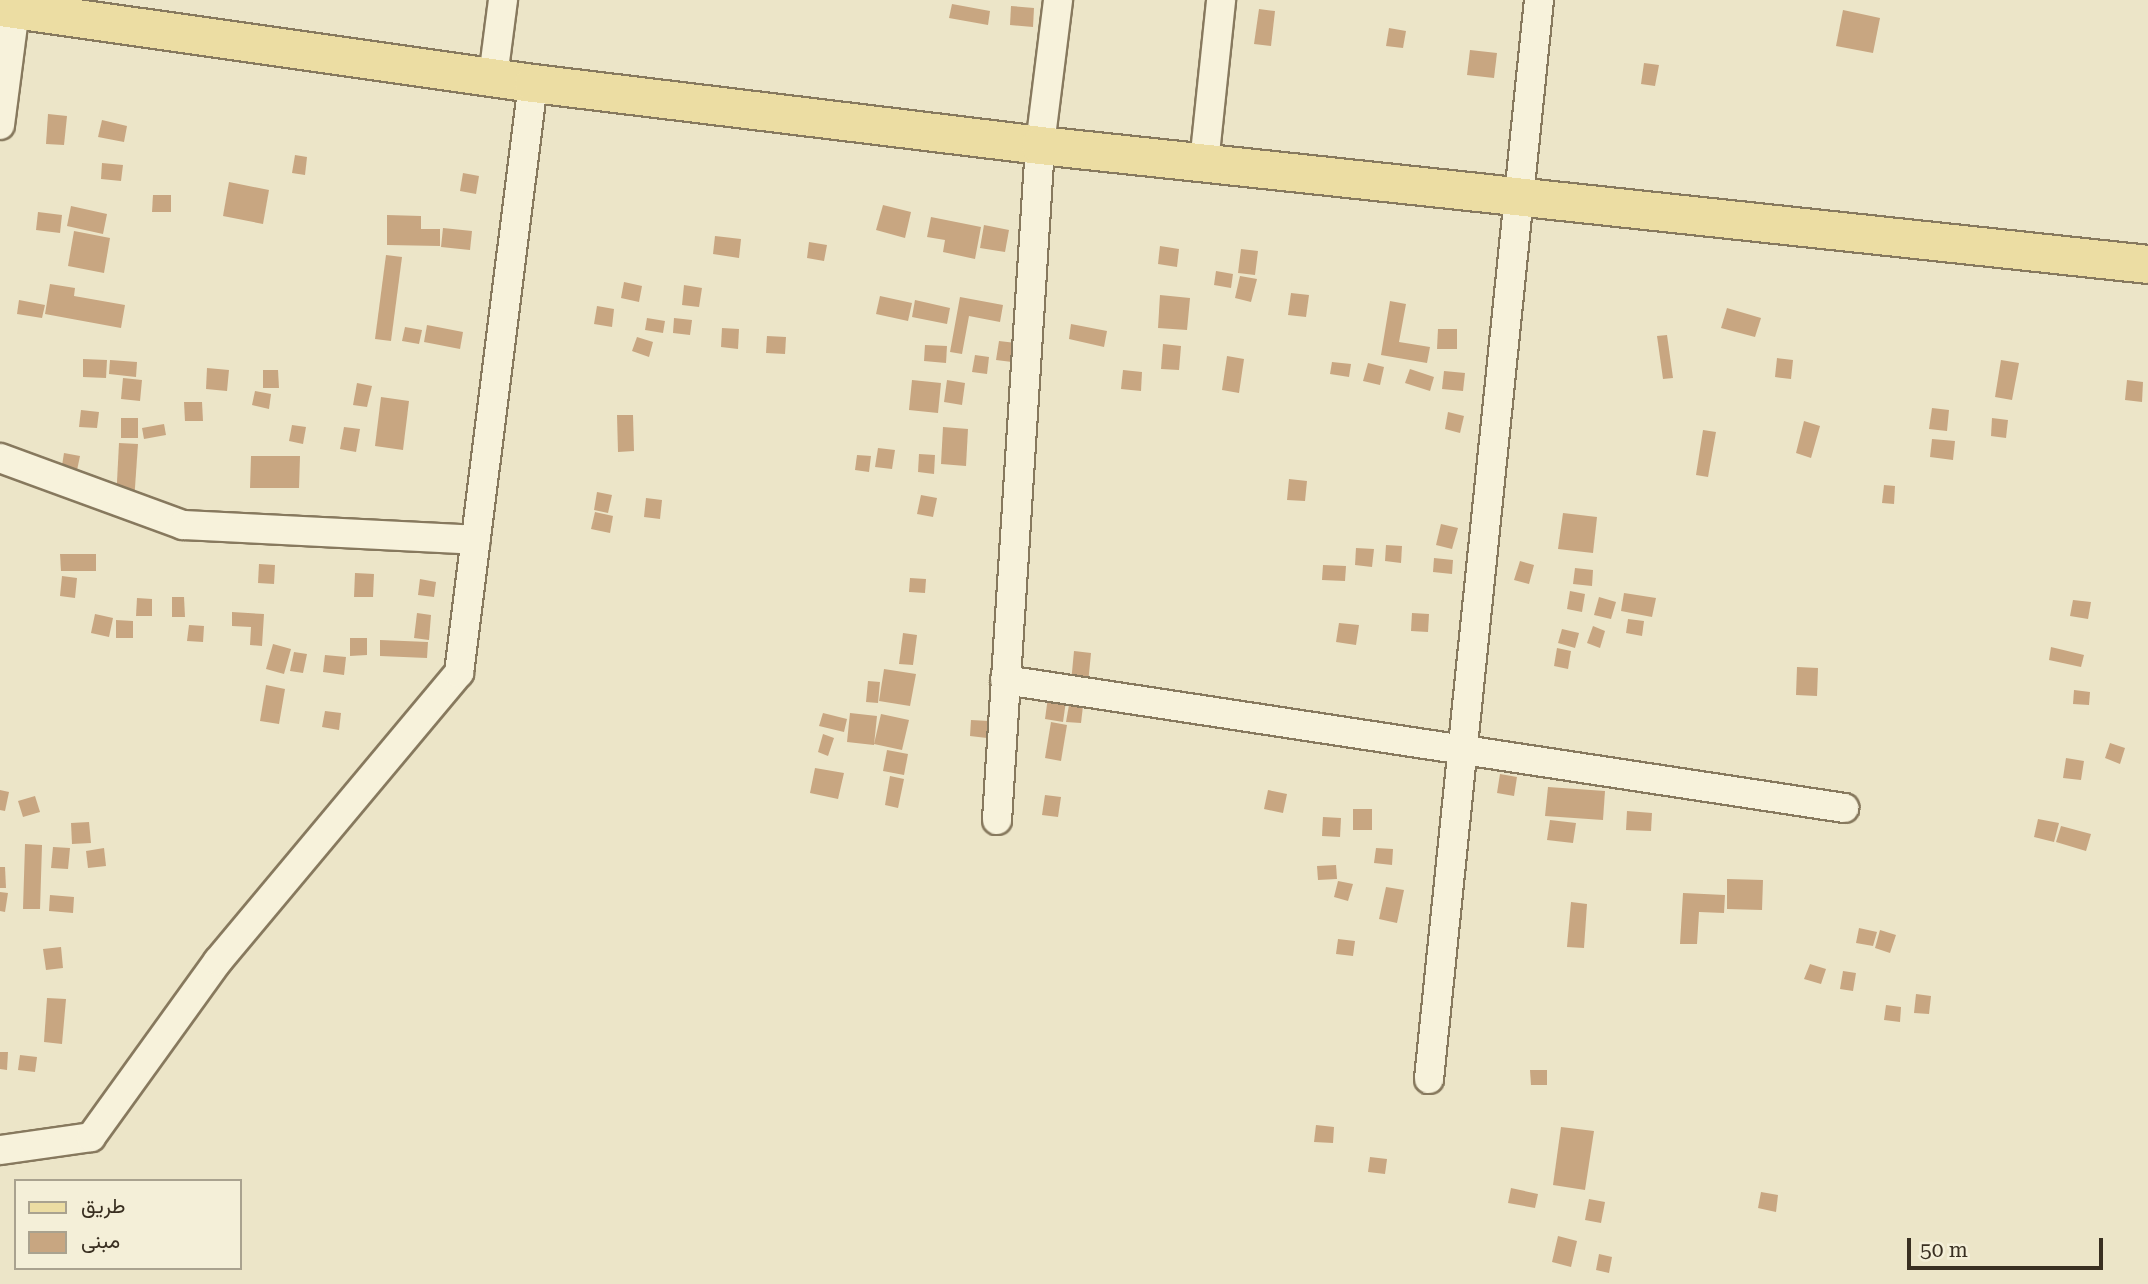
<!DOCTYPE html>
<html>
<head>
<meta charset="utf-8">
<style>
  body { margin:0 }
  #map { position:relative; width:2148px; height:1284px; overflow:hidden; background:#ece5c8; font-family:"Roboto Serif",Vazirmatn,serif }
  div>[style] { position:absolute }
  .building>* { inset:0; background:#c8a681 }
  .roads { filter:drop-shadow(2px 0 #87795e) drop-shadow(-2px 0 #87795e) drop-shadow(0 2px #87795e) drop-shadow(0 -2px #87795e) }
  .minor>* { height:28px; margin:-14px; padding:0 14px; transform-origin:14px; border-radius:14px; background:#f7f2db }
  .major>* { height:37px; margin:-18.5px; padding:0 18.5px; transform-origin:18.5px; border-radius:18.5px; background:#ecdda3 }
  span { translate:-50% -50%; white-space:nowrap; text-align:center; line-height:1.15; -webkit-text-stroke:5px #f4efd8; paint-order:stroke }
  .legend { position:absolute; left:14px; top:1179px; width:228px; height:91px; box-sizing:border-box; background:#f4efd8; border:2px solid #a9a28f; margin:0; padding:9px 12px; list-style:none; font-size:21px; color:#392f21 }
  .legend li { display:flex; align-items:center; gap:14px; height:35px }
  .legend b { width:35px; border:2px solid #a9a28f }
  .scale { position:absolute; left:1907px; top:1238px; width:196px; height:32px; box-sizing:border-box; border:4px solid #392f21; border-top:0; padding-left:9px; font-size:21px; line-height:24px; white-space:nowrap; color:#392f21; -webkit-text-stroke:5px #f4efd8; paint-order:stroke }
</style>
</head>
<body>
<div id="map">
  <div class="building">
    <i style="clip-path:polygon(952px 4px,990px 11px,988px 25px,949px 18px)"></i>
    <i style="clip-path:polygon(1011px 6px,1034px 8px,1033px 27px,1010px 25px)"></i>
    <i style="clip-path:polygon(1259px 9px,1275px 11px,1271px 46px,1254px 44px)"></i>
    <i style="clip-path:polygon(1843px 10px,1880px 18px,1873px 53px,1836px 46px)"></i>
    <i style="clip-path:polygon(1389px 28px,1406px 31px,1403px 48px,1386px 46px)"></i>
    <i style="clip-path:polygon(1470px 50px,1497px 53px,1494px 78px,1467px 75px)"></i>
    <i style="clip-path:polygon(1644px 63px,1659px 65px,1655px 86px,1641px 84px)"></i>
    <i style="clip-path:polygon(48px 114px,67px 116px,64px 145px,46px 144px)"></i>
    <i style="clip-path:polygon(102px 120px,127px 126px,124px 142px,98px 137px)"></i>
    <i style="clip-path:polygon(295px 155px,307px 157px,305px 175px,292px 173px)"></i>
    <i style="clip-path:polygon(102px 163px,123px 165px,121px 181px,101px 179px)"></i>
    <i style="clip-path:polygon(463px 173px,479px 176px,476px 194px,460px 191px)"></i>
    <i style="clip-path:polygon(229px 182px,269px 190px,263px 224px,223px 216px)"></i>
    <i style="clip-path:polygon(153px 195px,171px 195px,171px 212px,152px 212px)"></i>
    <i style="clip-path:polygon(883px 205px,911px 212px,905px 238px,876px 230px)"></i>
    <i style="clip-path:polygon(71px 206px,107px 214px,103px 234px,67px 226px)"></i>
    <i style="clip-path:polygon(38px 212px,62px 215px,60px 233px,36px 230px)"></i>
    <i style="clip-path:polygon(387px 215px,421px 216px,421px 229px,440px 229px,440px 246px,387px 245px)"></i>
    <i style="clip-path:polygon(931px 217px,981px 227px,975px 259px,943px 252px,945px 240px,927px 237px)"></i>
    <i style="clip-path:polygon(984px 225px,1009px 230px,1005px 252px,980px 248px)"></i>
    <i style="clip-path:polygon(443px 228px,472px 231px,470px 250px,441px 247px)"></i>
    <i style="clip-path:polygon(74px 231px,110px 238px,104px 273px,68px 266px)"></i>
    <i style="clip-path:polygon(715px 236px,741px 239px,739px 258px,713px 254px)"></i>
    <i style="clip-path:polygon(809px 242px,827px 245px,824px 261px,807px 258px)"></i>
    <i style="clip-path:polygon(1160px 246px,1179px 249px,1177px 267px,1158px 264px)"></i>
    <i style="clip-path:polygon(1241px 249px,1258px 251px,1255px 275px,1238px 273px)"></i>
    <i style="clip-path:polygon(386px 255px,402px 257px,391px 341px,375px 339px)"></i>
    <i style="clip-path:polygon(1216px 271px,1233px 274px,1231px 288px,1214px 285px)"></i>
    <i style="clip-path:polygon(1240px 276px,1257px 279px,1251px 302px,1235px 298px)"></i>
    <i style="clip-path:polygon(624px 282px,642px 286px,639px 302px,621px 298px)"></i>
    <i style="clip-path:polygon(50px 284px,75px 288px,74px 296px,125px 305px,121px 328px,45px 314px)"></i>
    <i style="clip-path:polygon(684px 285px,702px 288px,699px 307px,682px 305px)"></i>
    <i style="clip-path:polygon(1291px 293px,1309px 295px,1306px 317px,1288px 315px)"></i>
    <i style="clip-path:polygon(1160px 295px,1190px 298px,1187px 330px,1158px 328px)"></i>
    <i style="clip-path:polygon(880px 296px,912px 303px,908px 321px,876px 314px)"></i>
    <i style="clip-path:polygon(960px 297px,1003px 305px,1000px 322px,969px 316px,962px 354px,950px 352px)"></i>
    <i style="clip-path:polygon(19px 300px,45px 305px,42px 318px,17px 314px)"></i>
    <i style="clip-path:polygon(915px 300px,950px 308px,947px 324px,912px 317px)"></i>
    <i style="clip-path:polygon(1390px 301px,1406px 304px,1399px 342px,1430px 347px,1427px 363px,1381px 355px)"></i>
    <i style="clip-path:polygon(597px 306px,614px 309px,612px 327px,594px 324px)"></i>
    <i style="clip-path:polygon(1727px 308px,1761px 318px,1755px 337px,1721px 328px)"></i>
    <i style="clip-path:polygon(647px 318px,665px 321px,663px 333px,645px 330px)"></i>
    <i style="clip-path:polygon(674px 318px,692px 320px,690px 335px,673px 333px)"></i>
    <i style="clip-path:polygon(1071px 324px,1107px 331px,1104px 347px,1069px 339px)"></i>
    <i style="clip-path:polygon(427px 325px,463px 332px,460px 349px,424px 342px)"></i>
    <i style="clip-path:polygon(405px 327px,422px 330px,419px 344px,402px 341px)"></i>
    <i style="clip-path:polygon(722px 328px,739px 329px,738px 349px,721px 347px)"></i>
    <i style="clip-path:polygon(1438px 329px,1457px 329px,1457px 349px,1437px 349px)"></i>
    <i style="clip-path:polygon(1667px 335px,1673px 378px,1663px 379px,1657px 336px)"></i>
    <i style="clip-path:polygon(767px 336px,786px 337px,785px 354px,766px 353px)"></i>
    <i style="clip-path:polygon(637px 337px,653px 342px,649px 357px,632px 351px)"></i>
    <i style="clip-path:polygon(999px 341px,1034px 345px,1029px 386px,1010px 384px,1012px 362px,996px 360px)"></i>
    <i style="clip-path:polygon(1163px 344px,1181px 346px,1179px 370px,1161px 369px)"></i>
    <i style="clip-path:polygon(925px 345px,947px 346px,946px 363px,924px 361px)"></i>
    <i style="clip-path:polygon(975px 355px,989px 357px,987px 374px,972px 372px)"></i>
    <i style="clip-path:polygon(1227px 356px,1244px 359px,1239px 393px,1222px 390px)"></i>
    <i style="clip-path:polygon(1777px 358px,1793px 360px,1791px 379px,1775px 377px)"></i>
    <i style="clip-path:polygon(83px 359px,107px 360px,106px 378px,83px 377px)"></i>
    <i style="clip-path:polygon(110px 360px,137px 362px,136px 377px,109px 374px)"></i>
    <i style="clip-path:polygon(2001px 360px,2019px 363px,2012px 400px,1995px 397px)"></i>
    <i style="clip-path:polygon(1332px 362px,1351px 364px,1349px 377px,1330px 374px)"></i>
    <i style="clip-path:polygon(1368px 363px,1384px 367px,1380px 385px,1363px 381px)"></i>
    <i style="clip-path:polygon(207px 368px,229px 370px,227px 391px,206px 389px)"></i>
    <i style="clip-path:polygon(1410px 369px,1434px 377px,1430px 391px,1405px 383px)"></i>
    <i style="clip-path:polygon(263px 370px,278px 370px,279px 388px,263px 388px)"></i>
    <i style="clip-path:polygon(1123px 370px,1142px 372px,1141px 391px,1121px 389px)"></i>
    <i style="clip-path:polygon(1444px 371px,1465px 373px,1463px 391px,1442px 389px)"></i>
    <i style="clip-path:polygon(123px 378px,142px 380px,140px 401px,121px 399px)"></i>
    <i style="clip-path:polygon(912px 380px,941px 383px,938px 413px,909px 410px)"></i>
    <i style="clip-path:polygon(947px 380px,965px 383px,962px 405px,944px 402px)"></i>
    <i style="clip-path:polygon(2127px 380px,2143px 382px,2142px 402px,2125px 400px)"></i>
    <i style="clip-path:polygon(357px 383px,372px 386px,367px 407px,353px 405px)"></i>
    <i style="clip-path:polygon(255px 391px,271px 394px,269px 409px,252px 405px)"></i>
    <i style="clip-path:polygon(381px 397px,409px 401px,403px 450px,375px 446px)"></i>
    <i style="clip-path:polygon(184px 402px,202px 402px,203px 421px,185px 421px)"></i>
    <i style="clip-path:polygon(1932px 408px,1949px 410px,1947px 431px,1929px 429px)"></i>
    <i style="clip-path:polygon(81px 410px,99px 412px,97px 428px,79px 427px)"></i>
    <i style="clip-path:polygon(1448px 412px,1464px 416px,1460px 433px,1445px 429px)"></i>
    <i style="clip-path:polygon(617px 415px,633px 415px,634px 451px,618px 452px)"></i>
    <i style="clip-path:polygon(121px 418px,138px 418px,138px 438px,121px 438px)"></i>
    <i style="clip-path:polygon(1992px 418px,2008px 420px,2006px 438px,1991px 436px)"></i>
    <i style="clip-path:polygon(1804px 421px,1820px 426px,1811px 458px,1796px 453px)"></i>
    <i style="clip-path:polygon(164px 424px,166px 435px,144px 439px,142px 428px)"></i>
    <i style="clip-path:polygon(292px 425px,306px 427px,303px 444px,289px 441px)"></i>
    <i style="clip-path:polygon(344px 427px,360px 429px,356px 452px,340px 449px)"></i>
    <i style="clip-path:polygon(943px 427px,968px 429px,966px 466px,941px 464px)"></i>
    <i style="clip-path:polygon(1703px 430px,1716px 432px,1708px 477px,1696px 475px)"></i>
    <i style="clip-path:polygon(1932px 439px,1955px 441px,1953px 460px,1930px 457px)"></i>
    <i style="clip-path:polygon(119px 443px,138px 444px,134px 502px,116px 501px)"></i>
    <i style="clip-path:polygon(878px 448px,895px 450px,892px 469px,875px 467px)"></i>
    <i style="clip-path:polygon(64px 453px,80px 456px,76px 475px,61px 472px)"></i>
    <i style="clip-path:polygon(919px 454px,935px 455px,934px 474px,918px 472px)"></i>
    <i style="clip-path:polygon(857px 455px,871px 456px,869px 472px,855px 470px)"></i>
    <i style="clip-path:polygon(251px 456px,300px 456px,299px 488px,250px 488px)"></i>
    <i style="clip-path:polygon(1289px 479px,1307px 481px,1305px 501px,1287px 500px)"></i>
    <i style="clip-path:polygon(1884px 485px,1895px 486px,1894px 504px,1882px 503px)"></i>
    <i style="clip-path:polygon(597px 492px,612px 495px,608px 513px,594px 510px)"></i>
    <i style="clip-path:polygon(921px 495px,937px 498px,933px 517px,917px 514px)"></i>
    <i style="clip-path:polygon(646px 498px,662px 500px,660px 519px,644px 517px)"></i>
    <i style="clip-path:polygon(595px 512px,613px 516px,610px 533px,591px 529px)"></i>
    <i style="clip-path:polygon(1563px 513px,1597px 517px,1593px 553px,1558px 549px)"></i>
    <i style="clip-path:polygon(1441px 524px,1458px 528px,1452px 549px,1436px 545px)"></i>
    <i style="clip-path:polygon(1386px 545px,1402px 546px,1401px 563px,1385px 561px)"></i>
    <i style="clip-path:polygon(1356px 548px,1374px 549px,1372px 567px,1355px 565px)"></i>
    <i style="clip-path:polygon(60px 554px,96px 554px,96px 571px,61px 571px)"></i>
    <i style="clip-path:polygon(1434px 558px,1453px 560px,1452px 574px,1433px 572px)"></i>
    <i style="clip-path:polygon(1520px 561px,1534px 565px,1529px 584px,1514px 580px)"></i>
    <i style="clip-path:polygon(259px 564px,275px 565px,274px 584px,258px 583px)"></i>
    <i style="clip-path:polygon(1323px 565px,1346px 566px,1345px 581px,1322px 580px)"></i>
    <i style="clip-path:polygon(1575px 568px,1593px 570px,1592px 586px,1573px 584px)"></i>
    <i style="clip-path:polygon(355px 573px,374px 574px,373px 597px,354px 597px)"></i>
    <i style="clip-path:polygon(62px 576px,77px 578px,75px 598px,60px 596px)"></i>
    <i style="clip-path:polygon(910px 578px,926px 579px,925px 593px,909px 592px)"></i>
    <i style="clip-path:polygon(420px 579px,436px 582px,434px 597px,418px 595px)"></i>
    <i style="clip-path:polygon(1570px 591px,1585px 594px,1582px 612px,1567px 609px)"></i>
    <i style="clip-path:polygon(1624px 593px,1656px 598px,1652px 617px,1621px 611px)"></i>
    <i style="clip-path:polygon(172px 597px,184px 597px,185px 617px,172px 617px)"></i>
    <i style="clip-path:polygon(1599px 597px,1616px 602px,1611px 619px,1594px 615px)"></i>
    <i style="clip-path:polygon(137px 598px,152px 599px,152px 616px,136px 616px)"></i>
    <i style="clip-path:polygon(2073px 600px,2091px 602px,2088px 619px,2070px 616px)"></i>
    <i style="clip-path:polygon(232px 612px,264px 614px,262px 646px,250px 645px,251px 627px,232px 626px)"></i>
    <i style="clip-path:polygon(417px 613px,431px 615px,429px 640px,414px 638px)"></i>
    <i style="clip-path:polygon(1412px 613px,1429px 614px,1428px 632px,1411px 631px)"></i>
    <i style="clip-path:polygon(95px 614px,113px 618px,109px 637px,91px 633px)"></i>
    <i style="clip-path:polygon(1628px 619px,1644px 621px,1642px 636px,1626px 633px)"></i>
    <i style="clip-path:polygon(116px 620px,133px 621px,133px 638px,116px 638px)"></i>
    <i style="clip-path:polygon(1339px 623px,1359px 625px,1356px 645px,1336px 642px)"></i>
    <i style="clip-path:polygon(189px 625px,204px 626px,203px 642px,187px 641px)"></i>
    <i style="clip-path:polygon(1593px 626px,1605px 631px,1600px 648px,1587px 643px)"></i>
    <i style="clip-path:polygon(1562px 629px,1579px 633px,1575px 648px,1558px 643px)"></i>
    <i style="clip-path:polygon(903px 633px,917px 635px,913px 665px,899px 664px)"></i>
    <i style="clip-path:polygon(350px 638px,367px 638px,367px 655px,350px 656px)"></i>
    <i style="clip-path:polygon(380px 640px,428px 642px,427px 658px,380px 656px)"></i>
    <i style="clip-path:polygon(273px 644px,291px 649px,284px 674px,266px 669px)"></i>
    <i style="clip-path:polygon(2051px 647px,2084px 655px,2081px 667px,2049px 660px)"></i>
    <i style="clip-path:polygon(1557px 648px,1571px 651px,1568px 669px,1554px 666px)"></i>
    <i style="clip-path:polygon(1074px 651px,1091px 653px,1087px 694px,1070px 693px)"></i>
    <i style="clip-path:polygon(294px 652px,307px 654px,303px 673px,290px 671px)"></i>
    <i style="clip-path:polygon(325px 655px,346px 657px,344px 675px,323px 672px)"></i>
    <i style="clip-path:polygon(1797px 667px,1818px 668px,1817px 696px,1796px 695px)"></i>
    <i style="clip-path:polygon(884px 669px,916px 674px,910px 706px,879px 701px)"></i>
    <i style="clip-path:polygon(868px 681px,880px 682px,878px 703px,866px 702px)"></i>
    <i style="clip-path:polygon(266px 685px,285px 689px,279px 724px,260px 721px)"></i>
    <i style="clip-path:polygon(2074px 690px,2090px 692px,2089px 705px,2073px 704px)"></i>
    <i style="clip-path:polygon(1048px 697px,1066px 701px,1063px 722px,1045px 719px)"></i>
    <i style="clip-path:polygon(1069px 705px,1083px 706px,1081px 723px,1066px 722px)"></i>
    <i style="clip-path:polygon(325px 711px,341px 713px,339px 730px,322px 727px)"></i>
    <i style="clip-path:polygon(823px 713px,847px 719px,844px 732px,819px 726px)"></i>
    <i style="clip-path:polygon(850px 713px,877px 716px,874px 745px,847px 742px)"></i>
    <i style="clip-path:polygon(881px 714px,909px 720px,902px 750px,874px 744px)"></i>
    <i style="clip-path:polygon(971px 720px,989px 721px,987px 738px,970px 736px)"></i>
    <i style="clip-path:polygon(1051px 722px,1067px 725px,1061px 761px,1045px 758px)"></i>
    <i style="clip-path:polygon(823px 734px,834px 738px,828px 756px,818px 752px)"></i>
    <i style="clip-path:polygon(2110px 743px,2125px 748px,2120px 764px,2105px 758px)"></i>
    <i style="clip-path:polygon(887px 750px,908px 754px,904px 775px,883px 771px)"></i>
    <i style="clip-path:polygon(2066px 758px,2084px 761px,2081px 780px,2063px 778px)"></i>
    <i style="clip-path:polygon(815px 768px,844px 773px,838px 799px,810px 793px)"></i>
    <i style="clip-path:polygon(1500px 774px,1517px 777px,1514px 796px,1497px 793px)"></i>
    <i style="clip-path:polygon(890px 776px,904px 779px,898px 808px,885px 805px)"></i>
    <i style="clip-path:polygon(1548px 787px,1605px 791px,1603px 820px,1545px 816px)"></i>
    <i style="clip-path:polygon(0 790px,9px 792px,5px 811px,0 810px)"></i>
    <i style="clip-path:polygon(1268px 790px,1287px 794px,1283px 813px,1264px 809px)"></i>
    <i style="clip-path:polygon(1045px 795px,1061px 797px,1058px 817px,1042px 815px)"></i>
    <i style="clip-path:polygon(35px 796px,40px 812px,23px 817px,18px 801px)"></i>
    <i style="clip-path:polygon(1353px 809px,1372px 809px,1372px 830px,1353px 830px)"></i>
    <i style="clip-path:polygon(1627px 811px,1652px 813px,1651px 831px,1626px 830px)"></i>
    <i style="clip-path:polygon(1323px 817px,1341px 818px,1340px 837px,1322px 836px)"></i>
    <i style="clip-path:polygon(2038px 819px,2059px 823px,2054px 842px,2034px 837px)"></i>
    <i style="clip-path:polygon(1550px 820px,1576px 823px,1573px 843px,1547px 840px)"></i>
    <i style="clip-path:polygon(89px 822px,91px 843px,72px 844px,71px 823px)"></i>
    <i style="clip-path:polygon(2061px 826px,2091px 834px,2086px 851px,2056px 842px)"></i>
    <i style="clip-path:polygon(25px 844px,42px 845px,40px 909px,23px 909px)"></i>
    <i style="clip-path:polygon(53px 847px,70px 848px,68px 869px,51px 868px)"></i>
    <i style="clip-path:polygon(104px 848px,106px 866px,88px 868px,86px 851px)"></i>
    <i style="clip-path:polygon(1376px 848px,1393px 849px,1392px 865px,1374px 863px)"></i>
    <i style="clip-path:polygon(1336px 865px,1337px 879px,1318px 880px,1317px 866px)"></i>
    <i style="clip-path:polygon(0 867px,5px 867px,6px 888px,0 888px)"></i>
    <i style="clip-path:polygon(1727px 879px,1763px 880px,1762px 910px,1727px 909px)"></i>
    <i style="clip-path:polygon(1338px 881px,1353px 884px,1348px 901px,1334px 897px)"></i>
    <i style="clip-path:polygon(1386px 887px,1404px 890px,1397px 923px,1379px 919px)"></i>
    <i style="clip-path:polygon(0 892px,8px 893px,5px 912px,0 911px)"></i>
    <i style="clip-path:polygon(1683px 893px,1725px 895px,1724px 913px,1699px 912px,1697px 944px,1680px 944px)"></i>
    <i style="clip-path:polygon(50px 895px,74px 897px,73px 913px,49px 911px)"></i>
    <i style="clip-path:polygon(1571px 902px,1587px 904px,1584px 948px,1567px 947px)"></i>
    <i style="clip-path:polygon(1859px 928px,1877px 932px,1873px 946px,1856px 943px)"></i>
    <i style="clip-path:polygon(1880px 930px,1896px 935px,1890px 953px,1875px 948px)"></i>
    <i style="clip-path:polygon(1338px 939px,1355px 941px,1353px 956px,1336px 954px)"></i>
    <i style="clip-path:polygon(61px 947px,63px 968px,46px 970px,43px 949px)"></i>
    <i style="clip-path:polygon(1810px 964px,1826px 969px,1821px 984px,1804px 979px)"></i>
    <i style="clip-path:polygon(1843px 971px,1856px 973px,1853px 991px,1840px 989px)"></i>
    <i style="clip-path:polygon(1916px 994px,1931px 996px,1929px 1014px,1914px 1013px)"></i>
    <i style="clip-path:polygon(47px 998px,66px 999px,62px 1044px,44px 1042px)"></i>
    <i style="clip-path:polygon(1886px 1005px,1901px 1007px,1900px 1022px,1884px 1020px)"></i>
    <i style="clip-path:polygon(0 1052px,8px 1052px,7px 1070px,0 1069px)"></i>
    <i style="clip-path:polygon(20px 1055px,37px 1057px,35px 1072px,18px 1070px)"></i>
    <i style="clip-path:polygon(1530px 1070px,1547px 1070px,1547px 1085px,1531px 1085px)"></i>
    <i style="clip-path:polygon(1316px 1125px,1334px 1127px,1333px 1143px,1314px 1142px)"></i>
    <i style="clip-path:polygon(1561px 1127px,1594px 1131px,1585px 1190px,1553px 1185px)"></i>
    <i style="clip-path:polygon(1370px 1157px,1387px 1159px,1385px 1174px,1368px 1172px)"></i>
    <i style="clip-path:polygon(1511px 1188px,1538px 1194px,1535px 1208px,1508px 1203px)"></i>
    <i style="clip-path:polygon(1761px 1192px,1778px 1195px,1776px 1212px,1758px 1208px)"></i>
    <i style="clip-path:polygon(1589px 1199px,1605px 1202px,1601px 1223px,1585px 1220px)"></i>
    <i style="clip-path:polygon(1558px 1236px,1577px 1241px,1571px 1267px,1552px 1262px)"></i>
    <i style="clip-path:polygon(1599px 1254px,1612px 1257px,1609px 1273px,1596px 1270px)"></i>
  </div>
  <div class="roads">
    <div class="minor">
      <i style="left:493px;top:77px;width:78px;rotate:-82.6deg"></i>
      <i style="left:0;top:125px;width:117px;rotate:-82.6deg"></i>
      <i style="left:1204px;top:163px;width:164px;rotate:-84deg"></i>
      <i style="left:0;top:458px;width:195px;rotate:20.1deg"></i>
      <i style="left:183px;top:525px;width:293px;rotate:2.9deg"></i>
      <i style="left:1005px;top:680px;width:849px;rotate:8.67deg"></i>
      <i style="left:997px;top:820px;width:676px;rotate:-86.35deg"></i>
      <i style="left:1040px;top:145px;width:146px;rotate:-82.9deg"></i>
      <i style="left:1429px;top:1079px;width:1085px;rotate:-84.18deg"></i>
      <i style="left:0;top:1150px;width:92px;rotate:-8.1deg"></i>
      <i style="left:91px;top:1137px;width:217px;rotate:-54.2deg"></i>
      <i style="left:218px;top:961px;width:376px;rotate:-50.1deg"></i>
      <i style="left:459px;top:673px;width:595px;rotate:-82.85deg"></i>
    </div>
    <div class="major">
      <i style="left:0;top:7px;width:538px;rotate:8.12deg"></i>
      <i style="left:533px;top:83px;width:511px;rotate:6.97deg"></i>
      <i style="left:1040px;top:145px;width:1114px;rotate:6.13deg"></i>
    </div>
  </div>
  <ul class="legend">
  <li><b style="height:9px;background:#ecdda3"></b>طريق</li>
  <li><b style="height:19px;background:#c8a681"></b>مبنى</li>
  </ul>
  <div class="scale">50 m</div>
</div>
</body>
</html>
